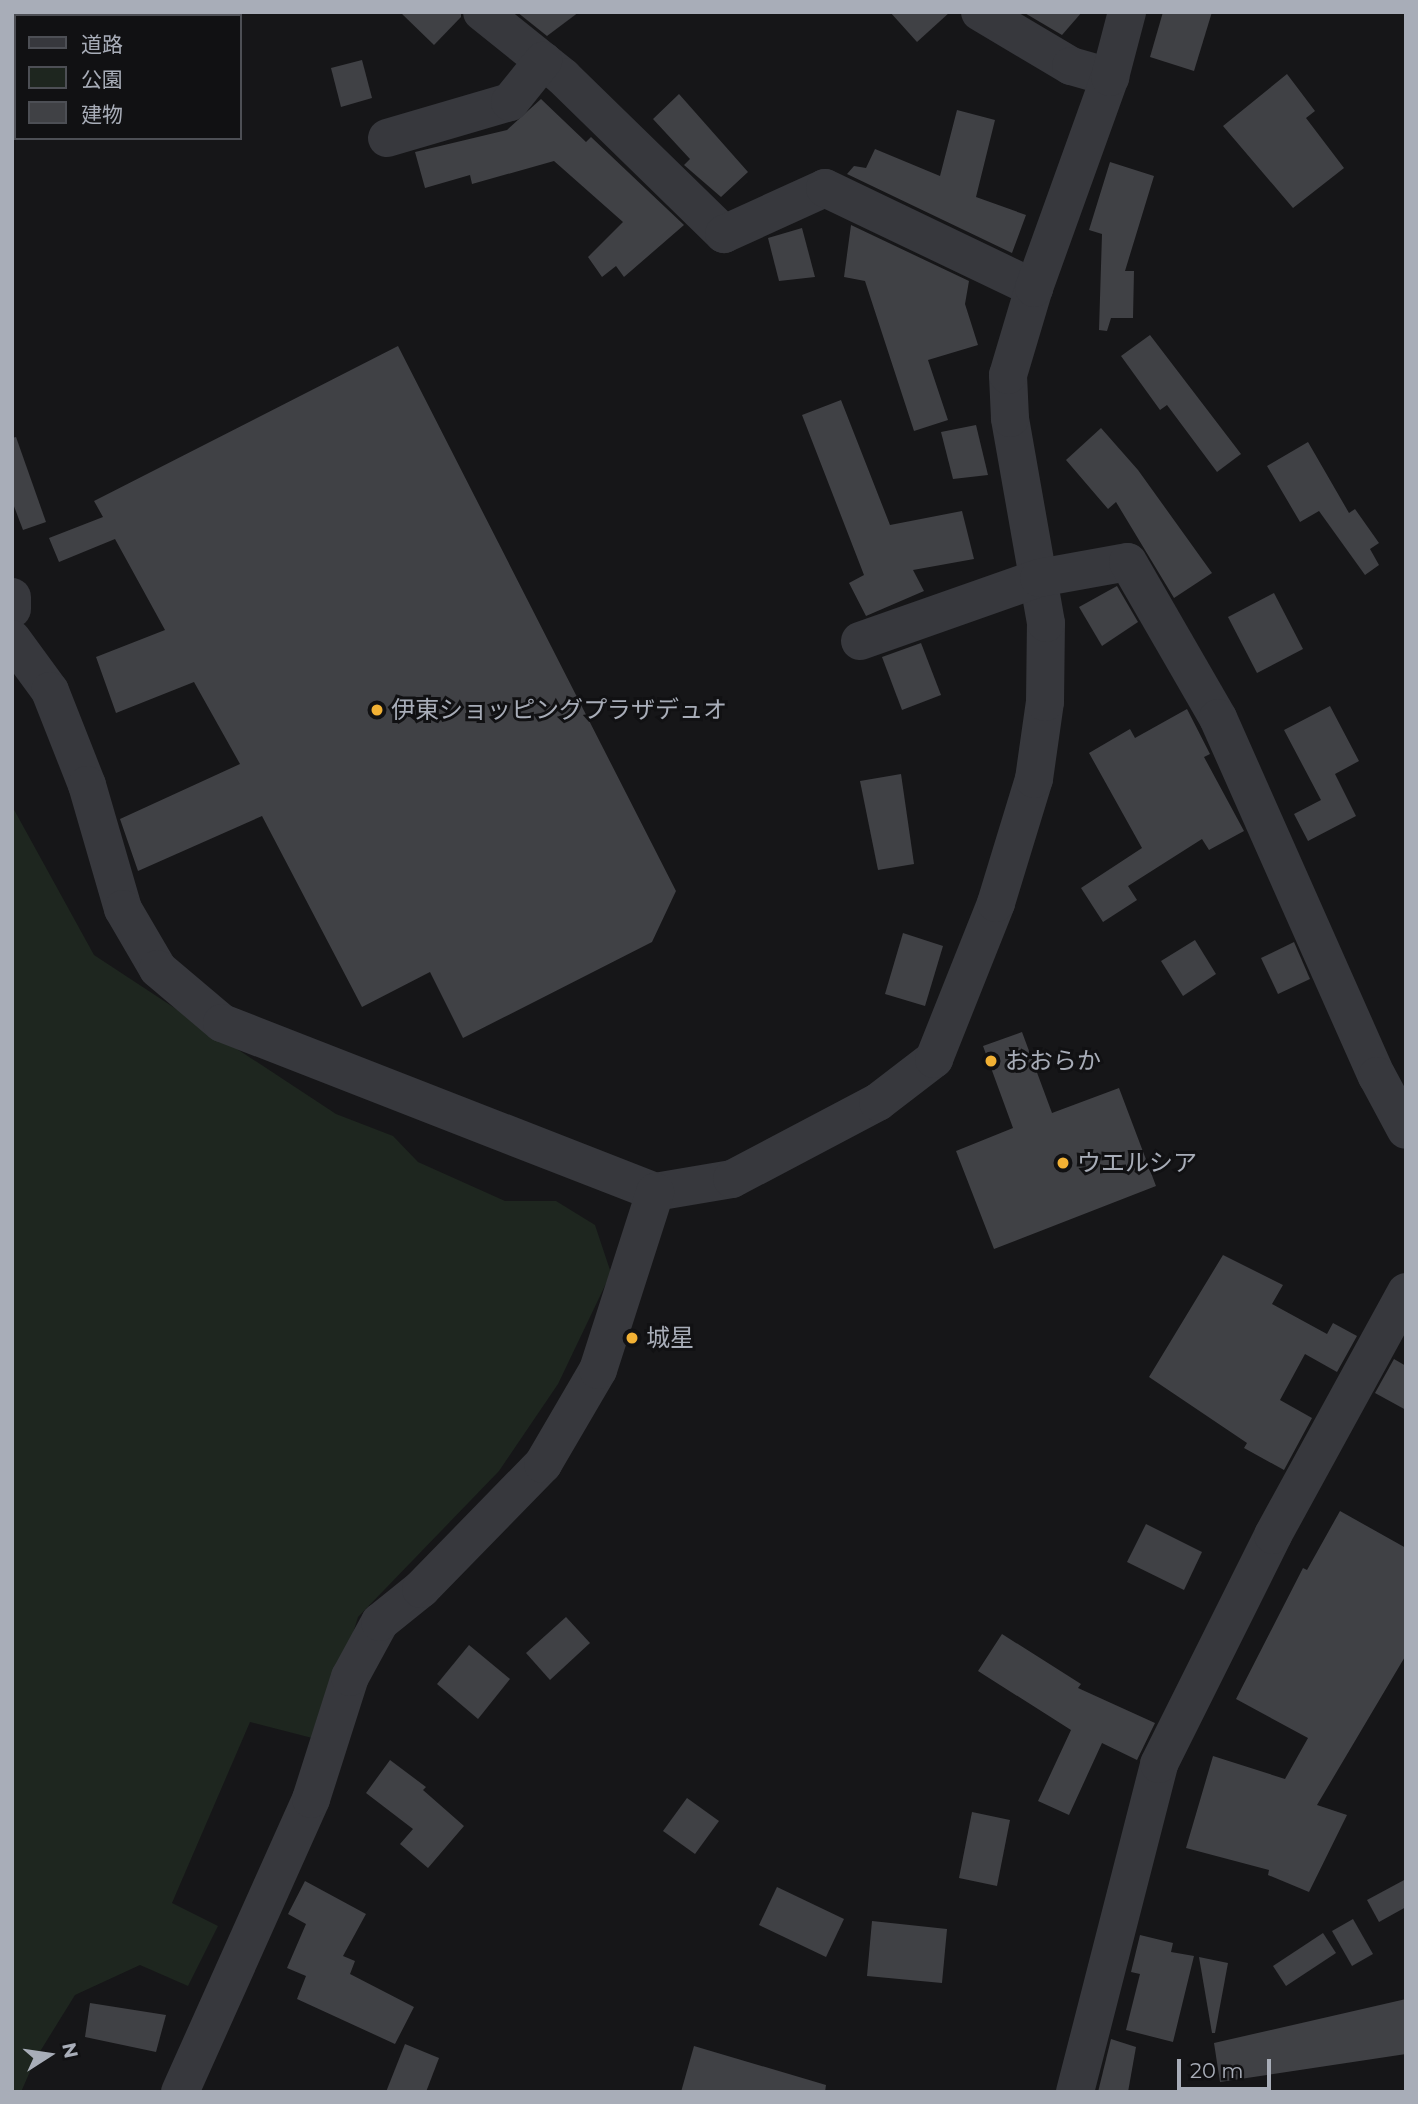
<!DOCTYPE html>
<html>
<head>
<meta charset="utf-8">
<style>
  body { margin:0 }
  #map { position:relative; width:1418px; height:2104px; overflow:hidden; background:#161618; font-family:Montserrat,"Noto Sans JP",sans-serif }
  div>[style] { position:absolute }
  .green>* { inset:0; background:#1e261f }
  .building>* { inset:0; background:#404145 }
  .minor>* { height:38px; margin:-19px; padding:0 19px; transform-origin:19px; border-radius:19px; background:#37383d }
  .dots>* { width:19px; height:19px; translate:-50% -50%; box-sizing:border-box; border:4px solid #111113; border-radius:50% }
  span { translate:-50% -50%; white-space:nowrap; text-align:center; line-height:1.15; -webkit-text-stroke:6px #111113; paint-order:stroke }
  .poi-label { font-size:24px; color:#a8adb8 }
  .left { translate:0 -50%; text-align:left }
  .frame { position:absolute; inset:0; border:14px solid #a8adb8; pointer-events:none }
  .legend { position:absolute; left:14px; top:14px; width:228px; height:126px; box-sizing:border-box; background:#111113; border:2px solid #4d4f55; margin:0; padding:9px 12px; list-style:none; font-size:21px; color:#a8adb8 }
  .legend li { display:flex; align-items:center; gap:14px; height:35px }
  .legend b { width:35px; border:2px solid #4d4f55 }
  .north { position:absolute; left:14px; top:2020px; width:70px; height:70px; -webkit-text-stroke:5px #111113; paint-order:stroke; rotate:78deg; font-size:19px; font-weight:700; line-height:28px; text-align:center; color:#a8adb8 }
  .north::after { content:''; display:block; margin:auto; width:24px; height:32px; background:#a8adb8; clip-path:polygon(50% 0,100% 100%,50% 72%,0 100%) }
  .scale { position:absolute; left:1177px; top:2059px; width:94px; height:32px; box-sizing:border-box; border:4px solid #a8adb8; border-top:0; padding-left:9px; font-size:21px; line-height:24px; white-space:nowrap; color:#a8adb8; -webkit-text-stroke:5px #111113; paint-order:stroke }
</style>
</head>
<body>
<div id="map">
  <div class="green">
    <i style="clip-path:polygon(12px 806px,94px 955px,336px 1114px,393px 1136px,418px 1162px,505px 1201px,556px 1201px,595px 1225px,611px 1273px,558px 1384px,499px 1471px,358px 1617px,320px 1740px,250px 1722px,172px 1903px,218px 1926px,188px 1986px,140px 1965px,75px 1995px,36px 2058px,21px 2092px,12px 2092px)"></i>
  </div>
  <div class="building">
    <i style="clip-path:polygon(400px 12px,461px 12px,461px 17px,434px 45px)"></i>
    <i style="clip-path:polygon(517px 12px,579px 12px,547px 36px)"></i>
    <i style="clip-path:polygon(890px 12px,950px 12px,917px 42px)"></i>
    <i style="clip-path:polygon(1023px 12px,1082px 12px,1062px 35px)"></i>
    <i style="clip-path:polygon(1163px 12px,1212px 12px,1194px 71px,1150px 57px)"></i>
    <i style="clip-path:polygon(362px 60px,372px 98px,341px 107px,331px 68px)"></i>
    <i style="clip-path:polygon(1287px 74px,1315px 111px,1306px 118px,1344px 168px,1293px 208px,1223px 126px)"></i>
    <i style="clip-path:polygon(679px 94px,748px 172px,721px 197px,684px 165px,690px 159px,653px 119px)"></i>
    <i style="clip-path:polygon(541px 99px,586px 142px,591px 137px,684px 225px,624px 277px,616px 266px,602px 277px,588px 257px,623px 222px,554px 161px,472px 184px,470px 175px,425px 188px,415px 152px,507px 130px)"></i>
    <i style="clip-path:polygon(957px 110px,995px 120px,976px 197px,1026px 215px,1012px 253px,847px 174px,854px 166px,866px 168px,875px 149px,940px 176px)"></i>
    <i style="clip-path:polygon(1110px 162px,1154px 176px,1125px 271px,1134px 271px,1133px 318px,1111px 318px,1107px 331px,1099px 330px,1102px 234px,1089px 230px)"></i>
    <i style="clip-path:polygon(851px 225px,969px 281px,965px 304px,978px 345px,928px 360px,948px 420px,914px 431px,865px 281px,844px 277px)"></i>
    <i style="clip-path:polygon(802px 228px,815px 277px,779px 281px,768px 238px)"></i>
    <i style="clip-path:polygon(1150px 335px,1241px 454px,1217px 472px,1167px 405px,1160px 410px,1121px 356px)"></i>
    <i style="clip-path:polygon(398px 346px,676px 891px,652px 942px,463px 1038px,430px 972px,362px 1007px,262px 816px,138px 871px,120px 819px,240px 764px,194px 682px,116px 713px,96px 657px,165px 630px,115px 539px,59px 562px,49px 538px,103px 517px,94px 501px)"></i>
    <i style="clip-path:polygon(841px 400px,890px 525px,962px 511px,974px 559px,913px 570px,924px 591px,866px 616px,849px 583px,864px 575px,802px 415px)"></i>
    <i style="clip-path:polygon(976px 425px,988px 475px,953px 479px,941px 432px)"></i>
    <i style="clip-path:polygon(1101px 428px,1138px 470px,1212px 573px,1174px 598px,1116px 502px,1108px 509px,1066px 460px)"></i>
    <i style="clip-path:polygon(16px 437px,46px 522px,23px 530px,12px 501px,12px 438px)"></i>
    <i style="clip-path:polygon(1308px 442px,1349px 513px,1355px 509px,1379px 543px,1370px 549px,1379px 565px,1365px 575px,1319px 511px,1300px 522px,1267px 466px)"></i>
    <i style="clip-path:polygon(1117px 586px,1138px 622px,1102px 646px,1079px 607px)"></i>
    <i style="clip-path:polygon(1274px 593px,1303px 649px,1257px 673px,1228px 617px)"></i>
    <i style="clip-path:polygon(921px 643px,941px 695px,902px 710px,882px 657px)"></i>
    <i style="clip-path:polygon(1330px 706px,1359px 761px,1335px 774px,1356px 816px,1308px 841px,1294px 814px,1321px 800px,1284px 730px)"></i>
    <i style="clip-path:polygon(1187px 709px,1210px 754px,1204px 757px,1244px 831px,1209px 850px,1202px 839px,1128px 886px,1137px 900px,1103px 922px,1081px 888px,1142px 848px,1089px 753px,1130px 729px,1135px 738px)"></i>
    <i style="clip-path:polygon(901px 774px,914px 864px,878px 870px,860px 781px)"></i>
    <i style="clip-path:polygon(903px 933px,943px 946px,925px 1006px,885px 994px)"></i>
    <i style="clip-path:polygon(1195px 940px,1216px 974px,1183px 996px,1161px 961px)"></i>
    <i style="clip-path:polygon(1294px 942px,1310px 979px,1278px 994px,1261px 958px)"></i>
    <i style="clip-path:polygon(1022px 1032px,1052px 1113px,1119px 1088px,1156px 1186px,994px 1249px,956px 1151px,1013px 1128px,983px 1046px)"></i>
    <i style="clip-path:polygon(1223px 1255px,1283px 1285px,1272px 1304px,1327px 1334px,1333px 1323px,1357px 1336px,1337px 1372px,1305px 1354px,1280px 1400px,1312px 1418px,1284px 1470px,1244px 1448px,1247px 1443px,1149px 1377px)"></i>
    <i style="clip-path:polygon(1394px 1359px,1406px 1366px,1406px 1410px,1375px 1393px)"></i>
    <i style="clip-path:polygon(1340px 1511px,1406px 1548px,1406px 1655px,1317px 1805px,1347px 1815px,1309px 1892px,1268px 1875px,1269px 1870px,1186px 1848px,1213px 1756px,1285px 1779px,1308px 1738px,1236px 1699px,1303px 1568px,1307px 1570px)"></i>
    <i style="clip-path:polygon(1146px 1524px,1202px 1552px,1184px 1590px,1127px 1562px)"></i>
    <i style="clip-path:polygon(566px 1617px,590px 1643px,550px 1680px,526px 1653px)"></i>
    <i style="clip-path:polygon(1002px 1634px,1081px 1684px,1078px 1688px,1155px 1723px,1137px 1760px,1102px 1743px,1069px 1815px,1038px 1801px,1071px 1730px,978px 1671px)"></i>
    <i style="clip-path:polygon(469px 1645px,510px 1679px,478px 1719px,437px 1684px)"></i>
    <i style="clip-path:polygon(390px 1760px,426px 1787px,423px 1790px,464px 1826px,428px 1868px,400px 1844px,413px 1829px,366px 1793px)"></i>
    <i style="clip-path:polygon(687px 1798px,719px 1821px,695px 1854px,663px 1831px)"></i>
    <i style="clip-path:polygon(972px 1812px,1010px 1820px,997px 1886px,959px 1878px)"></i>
    <i style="clip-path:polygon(1406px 1879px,1406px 1907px,1379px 1922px,1367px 1900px)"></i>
    <i style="clip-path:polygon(305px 1881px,366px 1914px,343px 1956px,355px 1961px,350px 1974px,414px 2007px,395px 2044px,297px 1999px,306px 1976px,287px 1968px,306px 1924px,288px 1914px)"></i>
    <i style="clip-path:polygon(777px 1887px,844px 1919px,826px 1957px,759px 1925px)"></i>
    <i style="clip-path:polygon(1353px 1919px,1373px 1954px,1352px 1966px,1332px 1931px)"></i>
    <i style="clip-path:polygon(872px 1921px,947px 1929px,942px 1983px,867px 1976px)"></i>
    <i style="clip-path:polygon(1323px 1933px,1336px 1953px,1286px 1986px,1273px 1966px)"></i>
    <i style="clip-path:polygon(1140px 1935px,1173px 1943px,1171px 1952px,1194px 1956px,1173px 2042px,1126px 2030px,1140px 1974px,1131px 1972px)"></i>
    <i style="clip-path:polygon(1199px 1957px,1228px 1963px,1215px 2033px,1212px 2033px)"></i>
    <i style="clip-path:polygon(1406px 1999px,1406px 2054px,1220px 2082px,1214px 2043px)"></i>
    <i style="clip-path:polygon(90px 2003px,166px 2015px,156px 2052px,85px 2037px)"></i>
    <i style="clip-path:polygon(1111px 2039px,1136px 2047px,1128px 2092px,1098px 2092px)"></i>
    <i style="clip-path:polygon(405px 2044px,439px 2058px,426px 2092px,386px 2092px)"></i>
    <i style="clip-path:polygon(694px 2046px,826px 2085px,825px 2092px,681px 2092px)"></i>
  </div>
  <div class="minor">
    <i style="left:482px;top:12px;width:104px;rotate:38.7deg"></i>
    <i style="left:563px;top:77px;width:225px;rotate:44.3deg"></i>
    <i style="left:724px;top:234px;width:111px;rotate:-24.5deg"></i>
    <i style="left:825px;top:188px;width:232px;rotate:25.6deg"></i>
    <i style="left:980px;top:12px;width:106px;rotate:30.7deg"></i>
    <i style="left:1071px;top:66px;width:41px;rotate:15.8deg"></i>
    <i style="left:387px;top:138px;width:128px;rotate:-16.3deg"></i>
    <i style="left:510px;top:102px;width:53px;rotate:-51.2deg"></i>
    <i style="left:12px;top:597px;width:12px;rotate:90deg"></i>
    <i style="left:12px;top:639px;width:64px;rotate:53.8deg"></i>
    <i style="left:50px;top:691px;width:101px;rotate:68.5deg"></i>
    <i style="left:87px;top:785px;width:129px;rotate:73.8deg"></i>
    <i style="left:123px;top:909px;width:69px;rotate:59.7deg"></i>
    <i style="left:158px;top:969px;width:84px;rotate:40.2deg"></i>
    <i style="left:222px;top:1023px;width:465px;rotate:21.3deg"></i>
    <i style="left:655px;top:1192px;width:78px;rotate:-9.6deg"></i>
    <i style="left:732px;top:1179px;width:165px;rotate:-27.8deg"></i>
    <i style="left:878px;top:1102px;width:71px;rotate:-37.5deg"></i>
    <i style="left:934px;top:1059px;width:168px;rotate:-68.3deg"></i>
    <i style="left:996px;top:903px;width:130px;rotate:-73deg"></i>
    <i style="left:1034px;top:779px;width:78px;rotate:-81.9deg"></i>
    <i style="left:1045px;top:702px;width:79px;rotate:-89.3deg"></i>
    <i style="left:1046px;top:623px;width:208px;rotate:-100deg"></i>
    <i style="left:1010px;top:418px;width:43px;rotate:-92.7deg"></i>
    <i style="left:1008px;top:375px;width:91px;rotate:-73.4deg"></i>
    <i style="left:1034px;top:288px;width:224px;rotate:-70.2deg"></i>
    <i style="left:1110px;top:77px;width:67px;rotate:-75.3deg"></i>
    <i style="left:860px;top:641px;width:190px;rotate:-19.4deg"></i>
    <i style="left:1039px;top:578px;width:90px;rotate:-10.2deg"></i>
    <i style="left:1128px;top:562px;width:180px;rotate:60deg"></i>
    <i style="left:1218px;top:718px;width:392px;rotate:66.1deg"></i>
    <i style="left:1377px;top:1076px;width:61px;rotate:61.8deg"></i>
    <i style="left:180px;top:2092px;width:321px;rotate:-65.9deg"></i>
    <i style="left:311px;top:1799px;width:128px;rotate:-72.3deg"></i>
    <i style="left:350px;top:1677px;width:63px;rotate:-61.4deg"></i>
    <i style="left:380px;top:1622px;width:53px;rotate:-38.8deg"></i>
    <i style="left:421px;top:1589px;width:175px;rotate:-45.7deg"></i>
    <i style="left:543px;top:1464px;width:109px;rotate:-59.7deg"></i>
    <i style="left:598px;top:1370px;width:187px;rotate:-72.2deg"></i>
    <i style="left:1075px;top:2092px;width:339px;rotate:-75.6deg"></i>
    <i style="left:1159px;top:1764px;width:256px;rotate:-63.5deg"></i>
    <i style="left:1273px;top:1535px;width:277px;rotate:-61.3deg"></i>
  </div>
  <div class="dots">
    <i style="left:377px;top:710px;background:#f2b134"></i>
    <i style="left:991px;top:1061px;background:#f2b134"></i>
    <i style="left:1063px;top:1163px;background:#f2b134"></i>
    <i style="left:632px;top:1338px;background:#f2b134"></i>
  </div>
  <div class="poi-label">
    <span class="left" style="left:391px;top:710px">伊東ショッピングプラザデュオ</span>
    <span class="left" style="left:1005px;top:1061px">おおらか</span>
    <span class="left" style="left:1077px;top:1163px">ウエルシア</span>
    <span class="left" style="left:646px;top:1338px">城星</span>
  </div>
  <div class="frame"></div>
  <ul class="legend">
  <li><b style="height:9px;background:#37383d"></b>道路</li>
  <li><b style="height:19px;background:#1e261f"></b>公園</li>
  <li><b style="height:19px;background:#404145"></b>建物</li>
  </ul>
  <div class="north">N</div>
  <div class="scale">20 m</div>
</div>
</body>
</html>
